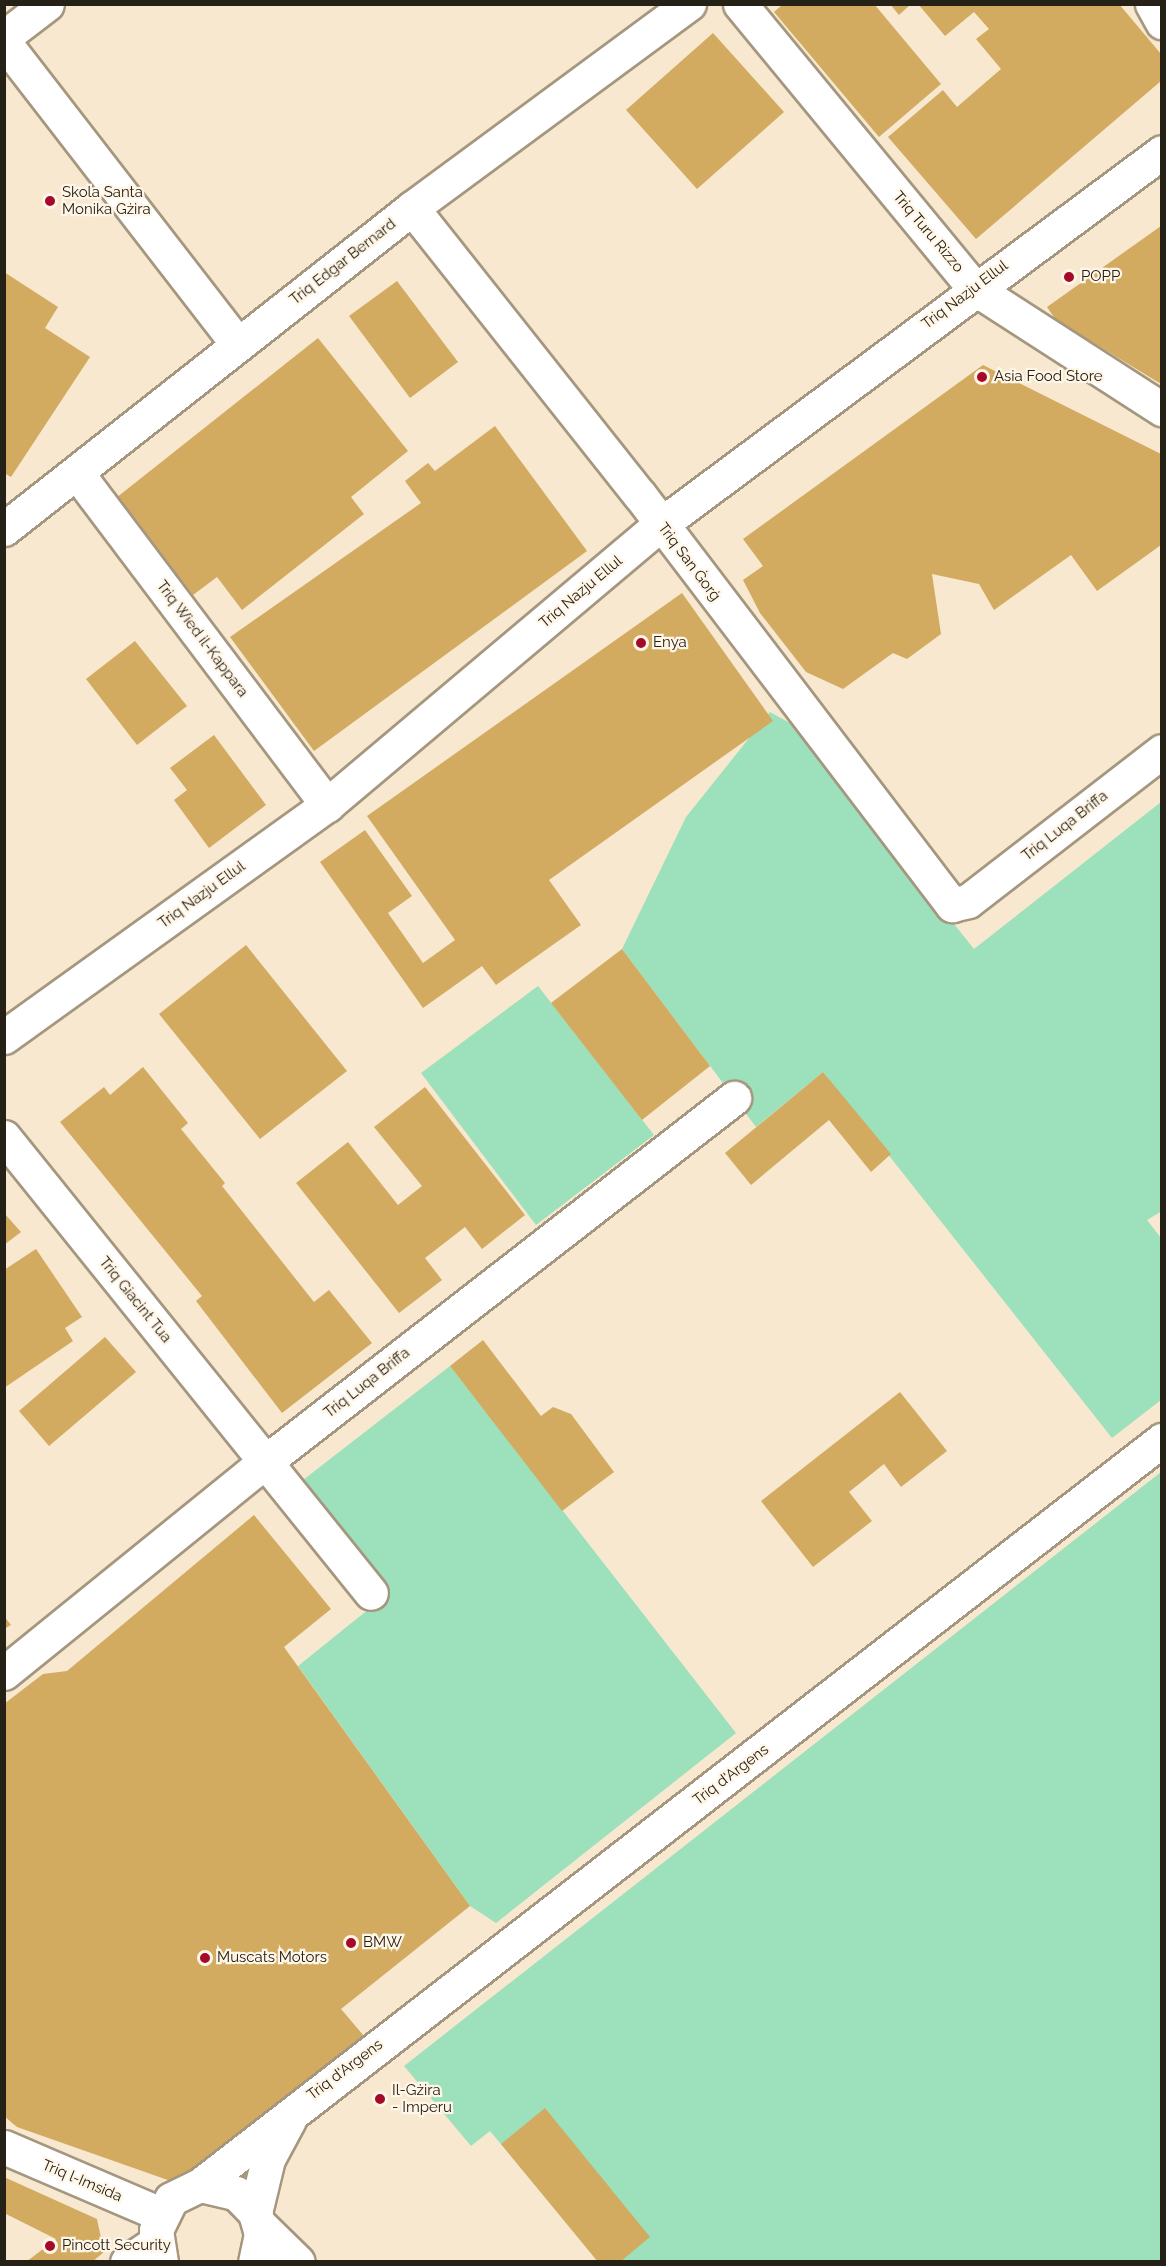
<!DOCTYPE html>
<html>
<head>
<meta charset="utf-8">
<style>
  body { margin:0 }
  #map { position:relative; width:1166px; height:2266px; overflow:hidden; background:#f7e8cf; font-family:Raleway,sans-serif }
  div>[style] { position:absolute }
  .green>* { inset:0; background:#9ce1bb }
  .building>* { inset:0; background:#d2ab61 }
  .roads { filter:drop-shadow(2px 0 #a5977f) drop-shadow(-2px 0 #a5977f) drop-shadow(0 2px #a5977f) drop-shadow(0 -2px #a5977f) }
  .street>* { height:33px; margin:-16.5px; padding:0 16.5px; transform-origin:16.5px; border-radius:16.5px; background:#fff }
  .secondary>* { height:33px; margin:-16.5px; padding:0 16.5px; transform-origin:16.5px; border-radius:16.5px; background:#fff }
  .dots>* { width:16px; height:16px; translate:-50% -50%; box-sizing:border-box; border:3px solid #fff6e7; border-radius:50% }
  span { translate:-50% -50%; white-space:nowrap; text-align:center; line-height:1.15; -webkit-text-stroke:4.5px #fff6e7; paint-order:stroke }
  .poi-label { font-size:15px; color:#262117 }
  .left { translate:0 -50%; text-align:left }
  .street-label { font-size:15px; color:#262117 }
  .frame { position:absolute; inset:0; border:6px solid #262117; pointer-events:none }
</style>
</head>
<body>
<div id="map">
  <div class="green">
    <i style="clip-path:polygon(770px 712px,797px 727px,974px 949px,1161px 802px,1162px 1211px,1147px 1220px,1161px 1238px,1161px 1400px,1112px 1438px,823px 1072px,756px 1127px,622px 949px,686px 817px)"></i>
    <i style="clip-path:polygon(538px 986px,654px 1135px,536px 1225px,421px 1073px)"></i>
    <i style="clip-path:polygon(450px 1366px,736px 1733px,496px 1923px,470px 1906px,298px 1666px,390px 1592px,303px 1480px)"></i>
    <i style="clip-path:polygon(1161px 1472px,1161px 2261px,598px 2261px,490px 2131px,471px 2146px,404px 2066px)"></i>
  </div>
  <div class="building">
    <i style="clip-path:polygon(783px 4px,874px 4px,941px 84px,879px 137px,774px 12px)"></i>
    <i style="clip-path:polygon(890px 4px,911px 4px,899px 15px)"></i>
    <i style="clip-path:polygon(918px 4px,1119px 4px,1161px 54px,1161px 81px,976px 239px,888px 137px,943px 90px,957px 107px,1001px 69px,976px 39px,989px 29px,974px 12px,945px 36px)"></i>
    <i style="clip-path:polygon(713px 33px,784px 112px,697px 189px,626px 110px)"></i>
    <i style="clip-path:polygon(1161px 226px,1161px 384px,1056px 320px,1047px 307px)"></i>
    <i style="clip-path:polygon(4px 272px,58px 307px,45px 328px,90px 357px,11px 477px,4px 473px)"></i>
    <i style="clip-path:polygon(397px 281px,458px 362px,410px 398px,349px 316px)"></i>
    <i style="clip-path:polygon(318px 338px,408px 451px,351px 497px,364px 514px,242px 610px,217px 577px,193px 595px,116px 498px)"></i>
    <i style="clip-path:polygon(983px 365px,1161px 454px,1161px 545px,1097px 591px,1071px 555px,994px 610px,979px 584px,932px 574px,941px 634px,907px 659px,893px 653px,843px 689px,806px 672px,760px 613px,743px 580px,763px 566px,743px 539px)"></i>
    <i style="clip-path:polygon(495px 426px,587px 551px,314px 751px,230px 637px,421px 503px,405px 481px,428px 463px,435px 471px)"></i>
    <i style="clip-path:polygon(682px 593px,773px 721px,549px 880px,581px 925px,496px 985px,482px 966px,423px 1008px,320px 862px,365px 830px,412px 896px,388px 913px,423px 963px,455px 940px,367px 816px)"></i>
    <i style="clip-path:polygon(135px 641px,187px 706px,137px 745px,86px 679px)"></i>
    <i style="clip-path:polygon(214px 735px,266px 805px,209px 848px,174px 800px,187px 790px,170px 768px)"></i>
    <i style="clip-path:polygon(246px 945px,347px 1071px,260px 1139px,159px 1014px)"></i>
    <i style="clip-path:polygon(622px 949px,710px 1066px,642px 1120px,551px 1003px)"></i>
    <i style="clip-path:polygon(143px 1067px,188px 1123px,181px 1129px,225px 1183px,222px 1186px,314px 1302px,329px 1290px,372px 1343px,282px 1413px,196px 1301px,202px 1296px,60px 1122px,104px 1087px,110px 1095px)"></i>
    <i style="clip-path:polygon(823px 1072px,891px 1154px,871px 1172px,829px 1120px,751px 1185px,725px 1153px)"></i>
    <i style="clip-path:polygon(425px 1087px,525px 1215px,482px 1249px,465px 1227px,447px 1241px,425px 1258px,442px 1280px,399px 1313px,296px 1183px,348px 1142px,398px 1205px,422px 1186px,374px 1127px)"></i>
    <i style="clip-path:polygon(4px 1213px,21px 1232px,4px 1245px)"></i>
    <i style="clip-path:polygon(36px 1249px,82px 1317px,65px 1328px,73px 1341px,4px 1388px,4px 1270px)"></i>
    <i style="clip-path:polygon(105px 1337px,136px 1372px,49px 1446px,19px 1411px)"></i>
    <i style="clip-path:polygon(483px 1340px,541px 1416px,553px 1407px,571px 1414px,614px 1472px,562px 1511px,450px 1366px)"></i>
    <i style="clip-path:polygon(900px 1392px,947px 1451px,901px 1487px,884px 1464px,849px 1492px,872px 1521px,813px 1567px,761px 1501px)"></i>
    <i style="clip-path:polygon(254px 1515px,331px 1609px,284px 1647px,470px 1906px,341px 2009px,364px 2036px,182px 2185px,17px 2127px,4px 2116px,4px 1704px,43px 1674px,67px 1671px)"></i>
    <i style="clip-path:polygon(4px 1616px,11px 1625px,4px 1629px)"></i>
    <i style="clip-path:polygon(545px 2108px,650px 2237px,620px 2262px,598px 2262px,501px 2144px)"></i>
    <i style="clip-path:polygon(4px 2177px,97px 2219px,104px 2252px,92px 2262px,26px 2262px,56px 2239px,4px 2213px)"></i>
  </div>
  <div class="roads">
    <div class="street">
      <i style="left:740px;top:4px;width:368px;rotate:50.5deg"></i>
      <i style="left:974px;top:288px;width:224px;rotate:32.8deg"></i>
      <i style="left:4px;top:37px;width:54px;rotate:-37.5deg"></i>
      <i style="left:4px;top:42px;width:381px;rotate:52.3deg"></i>
      <i style="left:412px;top:208px;width:365px;rotate:51.6deg"></i>
      <i style="left:639px;top:494px;width:517px;rotate:52.71deg"></i>
      <i style="left:952px;top:905px;width:16px;rotate:-14deg"></i>
      <i style="left:968px;top:901px;width:245px;rotate:-37.7deg"></i>
      <i style="left:77px;top:473px;width:416px;rotate:53deg"></i>
      <i style="left:4px;top:529px;width:519px;rotate:-38.19deg"></i>
      <i style="left:412px;top:208px;width:344px;rotate:-36.4deg"></i>
      <i style="left:4px;top:1037px;width:398px;rotate:-35.7deg"></i>
      <i style="left:327px;top:805px;width:435px;rotate:-40.1deg"></i>
      <i style="left:660px;top:525px;width:625px;rotate:-36.61deg"></i>
      <i style="left:4px;top:1137px;width:585px;rotate:51.17deg"></i>
      <i style="left:4px;top:1673px;width:336px;rotate:-39deg"></i>
      <i style="left:265px;top:1462px;width:594px;rotate:-37.82deg"></i>
      <i style="left:4px;top:2147px;width:170px;rotate:23.2deg"></i>
    </div>
    <div class="secondary">
      <i style="left:1152px;top:4px;width:21px;rotate:61deg"></i>
      <i style="left:200px;top:2185px;width:37px;rotate:13deg"></i>
      <i style="left:236px;top:2193px;width:28px;rotate:46deg"></i>
      <i style="left:255px;top:2213px;width:22px;rotate:74deg"></i>
      <i style="left:261px;top:2234px;width:29px;rotate:102deg"></i>
      <i style="left:255px;top:2213px;width:56px;rotate:-76.5deg"></i>
      <i style="left:268px;top:2159px;width:44px;rotate:-61.7deg"></i>
      <i style="left:259px;top:2224px;width:54px;rotate:44.3deg"></i>
      <i style="left:127px;top:2262px;width:34px;rotate:-34deg"></i>
      <i style="left:161px;top:2262px;width:32px;rotate:-99deg"></i>
      <i style="left:156px;top:2230px;width:34px;rotate:-64deg"></i>
      <i style="left:171px;top:2199px;width:32px;rotate:-26deg"></i>
      <i style="left:200px;top:2185px;width:1217px;rotate:-37.76deg"></i>
    </div>
  </div>
  <div class="dots">
    <i style="left:50px;top:201px;background:#a50a2a"></i>
    <i style="left:1069px;top:277px;background:#a50a2a"></i>
    <i style="left:982px;top:377px;background:#a50a2a"></i>
    <i style="left:641px;top:643px;background:#a50a2a"></i>
    <i style="left:351px;top:1943px;background:#a50a2a"></i>
    <i style="left:205px;top:1958px;background:#a50a2a"></i>
    <i style="left:380px;top:2099px;background:#a50a2a"></i>
    <i style="left:50px;top:2246px;background:#a50a2a"></i>
  </div>
  <div class="poi-label">
    <span class="left" style="left:62px;top:201px">Skola Santa<br>Monika Gżira</span>
    <span class="left" style="left:1081px;top:277px">POPP</span>
    <span class="left" style="left:994px;top:377px">Asia Food Store</span>
    <span class="left" style="left:653px;top:643px">Enya</span>
    <span class="left" style="left:363px;top:1943px">BMW</span>
    <span class="left" style="left:217px;top:1958px">Muscats Motors</span>
    <span class="left" style="left:392px;top:2099px">Il-Gżira<br>- Imperu</span>
    <span class="left" style="left:62px;top:2246px">Pincott Security</span>
  </div>
  <div class="street-label">
    <span style="left:928px;top:232px;rotate:50deg">Triq Turu Rizzo</span>
    <span style="left:343px;top:262px;rotate:-38deg">Triq Edgar Bernard</span>
    <span style="left:965px;top:295px;rotate:-37deg">Triq Nazju Ellul</span>
    <span style="left:689px;top:562px;rotate:53deg">Triq San Ġorġ</span>
    <span style="left:581px;top:592px;rotate:-40deg">Triq Nazju Ellul</span>
    <span style="left:202px;top:639px;rotate:53deg">Triq Wied il-Kappara</span>
    <span style="left:1065px;top:826px;rotate:-38deg">Triq Luqa Briffa</span>
    <span style="left:202px;top:895px;rotate:-36deg">Triq Nazju Ellul</span>
    <span style="left:135px;top:1300px;rotate:51deg">Triq Giacint Tua</span>
    <span style="left:367px;top:1383px;rotate:-38deg">Triq Luqa Briffa</span>
    <span style="left:731px;top:1775px;rotate:-37deg">Triq d'Argens</span>
    <span style="left:345px;top:2070px;rotate:-37deg">Triq d'Argens</span>
    <span style="left:82px;top:2181px;rotate:23deg">Triq l-Imsida</span>
  </div>
  <div class="frame"></div>
</div>
</body>
</html>
